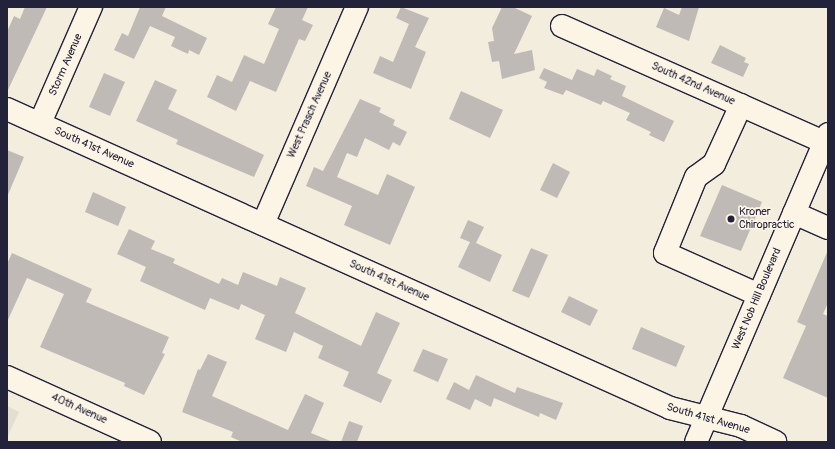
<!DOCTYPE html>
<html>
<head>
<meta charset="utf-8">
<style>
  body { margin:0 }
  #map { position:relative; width:835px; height:449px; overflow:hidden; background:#f3edde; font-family:Pangolin,sans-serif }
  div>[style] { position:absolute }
  .built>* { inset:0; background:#e3ded2 }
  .building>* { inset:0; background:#bfbab6 }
  .roads { filter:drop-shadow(1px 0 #22223b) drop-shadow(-1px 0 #22223b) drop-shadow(0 1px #22223b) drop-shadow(0 -1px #22223b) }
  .minor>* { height:22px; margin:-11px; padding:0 11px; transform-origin:11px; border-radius:11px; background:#fcf5e5 }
  .major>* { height:22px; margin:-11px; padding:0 11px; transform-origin:11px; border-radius:11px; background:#fcf5e5 }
  .dots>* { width:11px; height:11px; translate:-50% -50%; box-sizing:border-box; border:2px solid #fcf5e5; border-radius:50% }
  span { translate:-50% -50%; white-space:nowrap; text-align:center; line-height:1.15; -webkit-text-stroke:3.5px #fcf5e5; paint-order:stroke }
  .street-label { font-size:11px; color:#22223b }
  .poi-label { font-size:11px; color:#22223b }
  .left { translate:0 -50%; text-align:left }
  .frame { position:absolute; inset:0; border:8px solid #22223b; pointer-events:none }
</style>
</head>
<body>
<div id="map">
  <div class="built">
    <i style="clip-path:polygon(7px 406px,19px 412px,7px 438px)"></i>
  </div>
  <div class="building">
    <i style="clip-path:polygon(25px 7px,47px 7px,7px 92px,7px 32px,14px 16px,20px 19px)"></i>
    <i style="clip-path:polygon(140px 7px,166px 7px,162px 16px,207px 38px,199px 55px,189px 50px,188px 54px,171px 46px,175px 37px,150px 26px,134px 59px,114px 50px,122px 33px,128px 36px)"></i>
    <i style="clip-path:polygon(276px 7px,308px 7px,302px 20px,313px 25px,305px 41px,299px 39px,276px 92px,250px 81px,236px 111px,207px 97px,217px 75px,232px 82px,244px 55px,264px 64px,279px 29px,268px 24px)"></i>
    <i style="clip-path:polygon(401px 7px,429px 18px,415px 47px,426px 52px,411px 89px,373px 73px,380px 56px,393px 62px,409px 24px,396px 18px)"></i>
    <i style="clip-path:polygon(502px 7px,513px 7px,532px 16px,514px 54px,532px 50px,535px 70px,502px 79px,499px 61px,492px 62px,488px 42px,494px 41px,492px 28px)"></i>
    <i style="clip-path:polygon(682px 7px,699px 7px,689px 41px,656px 27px,664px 8px,679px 15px)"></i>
    <i style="clip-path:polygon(720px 45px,746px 58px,744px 62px,749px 64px,743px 77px,711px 63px)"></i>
    <i style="clip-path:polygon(544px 68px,572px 80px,577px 69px,594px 76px,597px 69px,612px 76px,610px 79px,626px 86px,622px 96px,674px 121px,664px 142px,649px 135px,651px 132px,626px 120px,630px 113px,603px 101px,601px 105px,566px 90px,563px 95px,544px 88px,547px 82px,539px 78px)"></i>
    <i style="clip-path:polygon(104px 73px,125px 82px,110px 116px,89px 107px)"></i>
    <i style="clip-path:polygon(155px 80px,177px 90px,168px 109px,264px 155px,254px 177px,176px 144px,178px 140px,136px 121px)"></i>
    <i style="clip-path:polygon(461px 91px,503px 110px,490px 138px,449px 119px)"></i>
    <i style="clip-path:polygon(360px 99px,381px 108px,379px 112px,395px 120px,393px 125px,407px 132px,400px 146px,393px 142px,389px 150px,365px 138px,357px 157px,347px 153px,337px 177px,378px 195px,387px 174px,415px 187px,390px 245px,344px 225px,352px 206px,306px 186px,314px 167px,323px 171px)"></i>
    <i style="clip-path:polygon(7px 150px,24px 157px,7px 197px)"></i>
    <i style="clip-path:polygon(553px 163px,570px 172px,557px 198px,540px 190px)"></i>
    <i style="clip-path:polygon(722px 185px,762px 202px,741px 251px,700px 236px)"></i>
    <i style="clip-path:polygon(93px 192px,126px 207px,118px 226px,85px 212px)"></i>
    <i style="clip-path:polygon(468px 220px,484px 227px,476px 243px,502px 255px,490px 282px,458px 267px,470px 242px,460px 238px)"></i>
    <i style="clip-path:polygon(129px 229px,155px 241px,151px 249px,175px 259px,173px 263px,219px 284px,222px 278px,238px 285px,243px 272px,277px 286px,280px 277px,306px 288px,295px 313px,361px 346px,376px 312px,400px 323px,377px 373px,392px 380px,381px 403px,343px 386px,349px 372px,318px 358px,323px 346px,294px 332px,286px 352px,255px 339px,265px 315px,241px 304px,239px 310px,210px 298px,205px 310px,140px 281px,146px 267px,117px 254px)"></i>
    <i style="clip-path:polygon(531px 248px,548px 255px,529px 298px,512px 291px)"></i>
    <i style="clip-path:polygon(828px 250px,828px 303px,823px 314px,828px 316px,828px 398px,783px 378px,806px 326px,797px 322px)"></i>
    <i style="clip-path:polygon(12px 253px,92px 289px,86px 302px,169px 337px,162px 353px,165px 354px,144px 395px,124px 386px,125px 383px,40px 347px,64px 294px,27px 278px,7px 322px,7px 264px)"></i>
    <i style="clip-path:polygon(569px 296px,598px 310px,590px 326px,561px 312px)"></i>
    <i style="clip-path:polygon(641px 327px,685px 346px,676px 367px,632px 349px)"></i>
    <i style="clip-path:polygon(423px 349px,448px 359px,438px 382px,413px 371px)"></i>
    <i style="clip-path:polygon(208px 354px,227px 362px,212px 396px,288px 430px,305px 394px,324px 403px,311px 433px,333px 442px,242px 442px,231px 437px,233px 432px,182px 412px,198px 369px,200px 370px)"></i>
    <i style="clip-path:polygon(476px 375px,515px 393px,517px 387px,563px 403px,556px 420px,540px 413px,539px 417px,494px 398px,491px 407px,475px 399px,470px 410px,446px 399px,454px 382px,469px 390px)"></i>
    <i style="clip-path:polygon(349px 421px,363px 426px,357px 442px,341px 442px)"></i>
  </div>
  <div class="roads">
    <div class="minor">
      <i style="left:562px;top:26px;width:287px;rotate:23.9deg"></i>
      <i style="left:741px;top:105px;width:65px;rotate:114.6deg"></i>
      <i style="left:714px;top:164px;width:22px;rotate:144deg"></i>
      <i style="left:696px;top:177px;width:82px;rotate:112.2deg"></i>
      <i style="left:665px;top:253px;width:103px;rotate:24.1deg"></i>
      <i style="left:7px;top:109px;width:727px;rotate:24.27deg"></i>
      <i style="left:670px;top:408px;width:73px;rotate:14.2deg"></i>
      <i style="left:741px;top:426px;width:38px;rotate:25deg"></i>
      <i style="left:40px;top:123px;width:127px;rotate:-66.3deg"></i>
      <i style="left:794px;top:213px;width:37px;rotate:24deg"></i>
      <i style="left:263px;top:224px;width:236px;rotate:-66.6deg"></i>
    </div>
    <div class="major">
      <i style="left:7px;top:377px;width:157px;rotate:24.4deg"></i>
      <i style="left:696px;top:442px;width:335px;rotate:-66.8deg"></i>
    </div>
  </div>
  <div class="dots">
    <i style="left:731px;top:219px;background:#22223b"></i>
  </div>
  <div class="street-label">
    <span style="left:66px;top:65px;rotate:-66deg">Storm Avenue</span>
    <span style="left:693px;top:84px;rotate:24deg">South 42nd Avenue</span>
    <span style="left:310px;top:115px;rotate:-66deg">West Prasch Avenue</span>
    <span style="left:94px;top:148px;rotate:24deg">South 41st Avenue</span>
    <span style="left:389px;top:281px;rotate:24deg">South 41st Avenue</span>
    <span style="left:757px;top:299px;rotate:-67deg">West Nob Hill Boulevard</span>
    <span style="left:79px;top:409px;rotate:24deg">40th Avenue</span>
    <span style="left:708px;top:419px;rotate:16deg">South 41st Avenue</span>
  </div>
  <div class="poi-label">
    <span class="left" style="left:739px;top:219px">Kroner<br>Chiropractic</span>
  </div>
  <div class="frame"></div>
</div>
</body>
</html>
